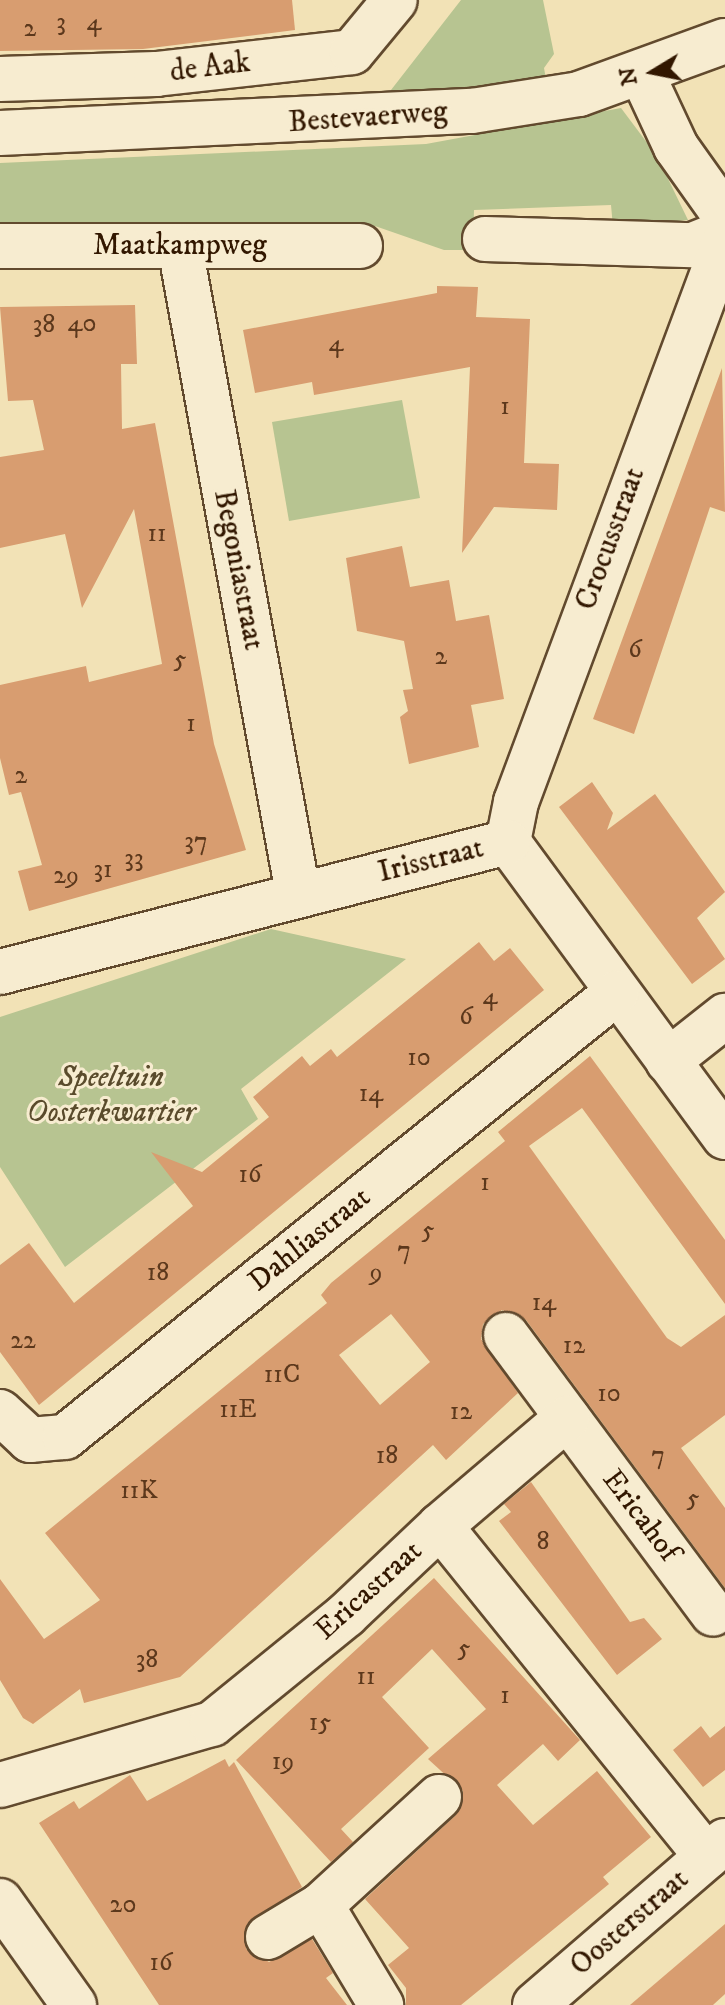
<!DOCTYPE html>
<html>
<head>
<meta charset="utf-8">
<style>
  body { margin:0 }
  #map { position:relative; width:725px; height:2005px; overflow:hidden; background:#f2e2b6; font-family:"IM FELL DW Pica",serif }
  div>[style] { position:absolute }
  .green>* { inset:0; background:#b7c491 }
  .building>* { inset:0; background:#d89d70 }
  .roads { filter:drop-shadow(2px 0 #624a2e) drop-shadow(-2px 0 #624a2e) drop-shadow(0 2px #624a2e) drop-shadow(0 -2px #624a2e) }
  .minor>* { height:44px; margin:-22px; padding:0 22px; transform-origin:22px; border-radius:22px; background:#f7ecd0 }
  span { translate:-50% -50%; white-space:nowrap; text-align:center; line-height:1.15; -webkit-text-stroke:6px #f7ecd0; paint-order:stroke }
  .number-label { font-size:26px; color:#5c381c }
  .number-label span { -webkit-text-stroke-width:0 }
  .street-label { font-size:30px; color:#321700 }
  .park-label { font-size:30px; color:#5a4b2c; font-style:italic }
  .north { position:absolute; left:613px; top:32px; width:80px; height:80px; -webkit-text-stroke:6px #f7ecd0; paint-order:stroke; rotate:260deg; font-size:22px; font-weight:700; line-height:32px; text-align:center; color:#321700 }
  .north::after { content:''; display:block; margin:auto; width:28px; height:36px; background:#321700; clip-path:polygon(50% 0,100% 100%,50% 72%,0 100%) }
</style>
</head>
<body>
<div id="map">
  <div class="green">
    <i style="clip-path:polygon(461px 0,543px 0,554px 54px,544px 68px,546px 79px,384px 99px)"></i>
    <i style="clip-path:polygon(621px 108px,657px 156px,688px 220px,613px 227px,611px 205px,474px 210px,473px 250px,444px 250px,375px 226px,0 232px,0 163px,426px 144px)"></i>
    <i style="clip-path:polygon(402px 400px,420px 498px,289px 521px,272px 422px)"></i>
    <i style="clip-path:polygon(271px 929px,406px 959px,241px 1089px,258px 1119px,65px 1267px,0 1167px,0 1017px)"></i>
  </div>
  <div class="building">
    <i style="clip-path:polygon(0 0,292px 0,295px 30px,143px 49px,0 51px)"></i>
    <i style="clip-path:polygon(437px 286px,478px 287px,476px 317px,530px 319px,524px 463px,559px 464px,557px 510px,494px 507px,462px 553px,470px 367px,314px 395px,312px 382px,255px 393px,243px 330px,437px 293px)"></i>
    <i style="clip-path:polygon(135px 305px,137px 364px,121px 364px,122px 429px,155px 423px,214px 744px,246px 850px,29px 911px,18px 871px,42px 865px,21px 792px,9px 795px,0 758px,0 685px,86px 666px,89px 682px,162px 664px,134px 509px,82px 608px,65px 534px,0 548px,0 457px,44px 450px,33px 400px,8px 401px,0 307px)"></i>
    <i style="clip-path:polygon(722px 368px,725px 512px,710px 507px,634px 734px,593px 719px)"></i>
    <i style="clip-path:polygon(402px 546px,410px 587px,449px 580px,456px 621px,489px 615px,504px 699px,471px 705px,479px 747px,409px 764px,400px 717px,408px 711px,403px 690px,413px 689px,404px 641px,357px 631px,346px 558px)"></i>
    <i style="clip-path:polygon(592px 782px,613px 813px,607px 830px,655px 794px,725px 892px,697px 918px,725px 959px,692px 984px,559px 807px)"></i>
    <i style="clip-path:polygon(479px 942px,494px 961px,510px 948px,544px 990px,39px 1405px,0 1352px,0 1265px,29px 1243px,74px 1303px,193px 1206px,151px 1152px,202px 1172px,269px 1117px,253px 1097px,302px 1056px,310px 1066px,331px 1049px,337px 1057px)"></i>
    <i style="clip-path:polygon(evenodd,590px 1056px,725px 1240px,725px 1304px,582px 1108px,529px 1146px,667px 1338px,681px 1347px,725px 1315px,725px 1415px,681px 1448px,725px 1508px,725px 1588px,526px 1320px,502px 1310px,483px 1324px,481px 1339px,518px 1393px,446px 1460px,433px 1445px,180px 1677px,84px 1703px,80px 1689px,33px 1724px,23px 1718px,0 1680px,0 1579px,44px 1639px,100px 1600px,45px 1533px,327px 1303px,321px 1295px,331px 1283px,505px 1141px,498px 1132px,590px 1056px,391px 1314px,430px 1362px,380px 1405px,339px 1355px,391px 1314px)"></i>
    <i style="clip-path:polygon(531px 1482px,630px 1622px,644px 1618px,662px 1639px,617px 1675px,499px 1521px,511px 1512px,504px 1504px)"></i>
    <i style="clip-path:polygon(434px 1578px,580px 1740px,558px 1761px,543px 1744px,497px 1785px,533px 1825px,597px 1771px,651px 1837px,603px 1877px,609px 1884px,461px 2005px,406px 2005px,406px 1988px,388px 1965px,409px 1948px,365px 1899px,456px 1815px,463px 1791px,428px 1759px,486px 1709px,432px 1649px,382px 1697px,429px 1748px,341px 1829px,353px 1842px,331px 1862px,236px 1760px)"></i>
    <i style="clip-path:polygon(701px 1726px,710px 1738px,725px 1726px,725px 1770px,703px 1787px,673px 1750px)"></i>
    <i style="clip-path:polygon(225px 1759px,229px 1767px,234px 1762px,302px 1887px,247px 1924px,246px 1949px,269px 1962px,312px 1939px,333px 1973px,326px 1978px,347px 2005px,159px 2005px,39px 1823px,74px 1801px,79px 1809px,130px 1775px,147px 1801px)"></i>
    <i style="clip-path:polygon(725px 1924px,725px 1994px,713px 2005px,630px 2005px)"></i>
  </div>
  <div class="roads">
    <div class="minor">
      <i style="left:642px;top:74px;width:81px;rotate:65deg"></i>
      <i style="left:676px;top:147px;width:85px;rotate:54.6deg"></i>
      <i style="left:0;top:79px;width:156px;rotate:-1.8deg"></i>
      <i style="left:156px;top:74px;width:197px;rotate:-6.4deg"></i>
      <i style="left:352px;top:52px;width:67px;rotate:-50.4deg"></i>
      <i style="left:0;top:133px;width:473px;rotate:-2.7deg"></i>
      <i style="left:472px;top:111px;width:108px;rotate:-9deg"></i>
      <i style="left:579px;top:94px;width:155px;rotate:-20deg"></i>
      <i style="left:485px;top:239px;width:208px;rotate:1.7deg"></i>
      <i style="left:693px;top:245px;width:35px;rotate:-22deg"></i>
      <i style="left:0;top:246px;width:360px"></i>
      <i style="left:180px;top:247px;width:657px;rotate:79.65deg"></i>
      <i style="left:508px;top:842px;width:41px;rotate:-78.7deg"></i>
      <i style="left:516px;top:802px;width:600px;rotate:-69.6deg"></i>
      <i style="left:508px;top:842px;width:366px;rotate:53.7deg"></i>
      <i style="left:0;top:972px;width:524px;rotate:-14.35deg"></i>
      <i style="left:668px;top:1061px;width:73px;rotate:-38.3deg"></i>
      <i style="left:506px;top:1335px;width:347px;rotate:53.4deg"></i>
      <i style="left:0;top:1412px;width:41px;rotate:43deg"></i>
      <i style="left:30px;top:1440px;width:35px;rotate:-5deg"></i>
      <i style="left:65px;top:1437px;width:708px;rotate:-38.86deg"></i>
      <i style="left:440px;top:1526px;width:167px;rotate:-40.4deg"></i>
      <i style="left:0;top:1785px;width:221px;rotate:-16.1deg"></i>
      <i style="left:212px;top:1724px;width:173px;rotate:-39.1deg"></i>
      <i style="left:346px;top:1615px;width:129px;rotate:-43.4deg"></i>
      <i style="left:440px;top:1526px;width:425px;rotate:51.1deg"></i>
      <i style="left:0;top:1901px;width:128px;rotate:54.6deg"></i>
      <i style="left:321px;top:1905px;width:117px;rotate:59deg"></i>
      <i style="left:268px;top:1937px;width:62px;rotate:-31.1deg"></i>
      <i style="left:321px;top:1905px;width:160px;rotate:-42.5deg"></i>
      <i style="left:535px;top:2005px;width:251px;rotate:-40.8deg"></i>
    </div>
  </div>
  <div class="number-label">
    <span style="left:61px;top:23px">3</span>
    <span style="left:94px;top:23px">4</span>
    <span style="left:30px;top:29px">2</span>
    <span style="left:82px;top:324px">40</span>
    <span style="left:44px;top:325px">38</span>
    <span style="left:336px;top:344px">4</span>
    <span style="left:505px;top:407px">1</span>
    <span style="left:157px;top:534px">11</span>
    <span style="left:635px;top:650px">6</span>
    <span style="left:441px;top:657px">2</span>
    <span style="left:180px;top:660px">5</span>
    <span style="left:191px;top:724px">1</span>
    <span style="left:21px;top:776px">2</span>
    <span style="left:196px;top:842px">37</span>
    <span style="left:134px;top:859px">33</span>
    <span style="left:103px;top:870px">31</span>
    <span style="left:66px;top:876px">29</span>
    <span style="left:490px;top:997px">4</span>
    <span style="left:466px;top:1017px">6</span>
    <span style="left:419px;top:1058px">10</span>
    <span style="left:371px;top:1094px">14</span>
    <span style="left:250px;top:1175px">16</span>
    <span style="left:485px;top:1183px">1</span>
    <span style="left:428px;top:1231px">5</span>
    <span style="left:404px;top:1251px">7</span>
    <span style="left:158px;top:1273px">18</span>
    <span style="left:376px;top:1273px">9</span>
    <span style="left:544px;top:1303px">14</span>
    <span style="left:23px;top:1341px">22</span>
    <span style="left:574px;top:1346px">12</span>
    <span style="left:282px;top:1375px">11C</span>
    <span style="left:609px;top:1394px">10</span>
    <span style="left:238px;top:1410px">11E</span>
    <span style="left:461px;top:1412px">12</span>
    <span style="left:387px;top:1456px">18</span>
    <span style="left:658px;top:1456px">7</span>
    <span style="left:139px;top:1491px">11K</span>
    <span style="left:693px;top:1499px">5</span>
    <span style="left:543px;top:1542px">8</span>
    <span style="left:464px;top:1649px">5</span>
    <span style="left:147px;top:1660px">38</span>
    <span style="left:366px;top:1677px">11</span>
    <span style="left:505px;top:1696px">1</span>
    <span style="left:320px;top:1723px">15</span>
    <span style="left:283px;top:1762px">19</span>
    <span style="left:123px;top:1905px">20</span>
    <span style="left:161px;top:1963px">16</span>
  </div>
  <div class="street-label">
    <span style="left:210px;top:68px;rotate:-7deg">de Aak</span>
    <span style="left:368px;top:118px;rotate:-4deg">Bestevaerweg</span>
    <span style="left:180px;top:246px">Maatkampweg</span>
    <span style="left:611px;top:539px;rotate:-70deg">Crocusstraat</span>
    <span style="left:238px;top:570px;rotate:79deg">Begoniastraat</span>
    <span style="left:431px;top:861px;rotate:-14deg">Irisstraat</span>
    <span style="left:310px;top:1240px;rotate:-39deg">Dahliastraat</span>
    <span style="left:640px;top:1516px;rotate:53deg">Ericahof</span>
    <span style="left:369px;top:1591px;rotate:-42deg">Ericastraat</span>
    <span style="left:630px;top:1923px;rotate:-41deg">Oosterstraat</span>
  </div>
  <div class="park-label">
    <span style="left:111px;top:1095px">Speeltuin<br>Oosterkwartier</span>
  </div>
  <div class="north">N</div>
</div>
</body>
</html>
